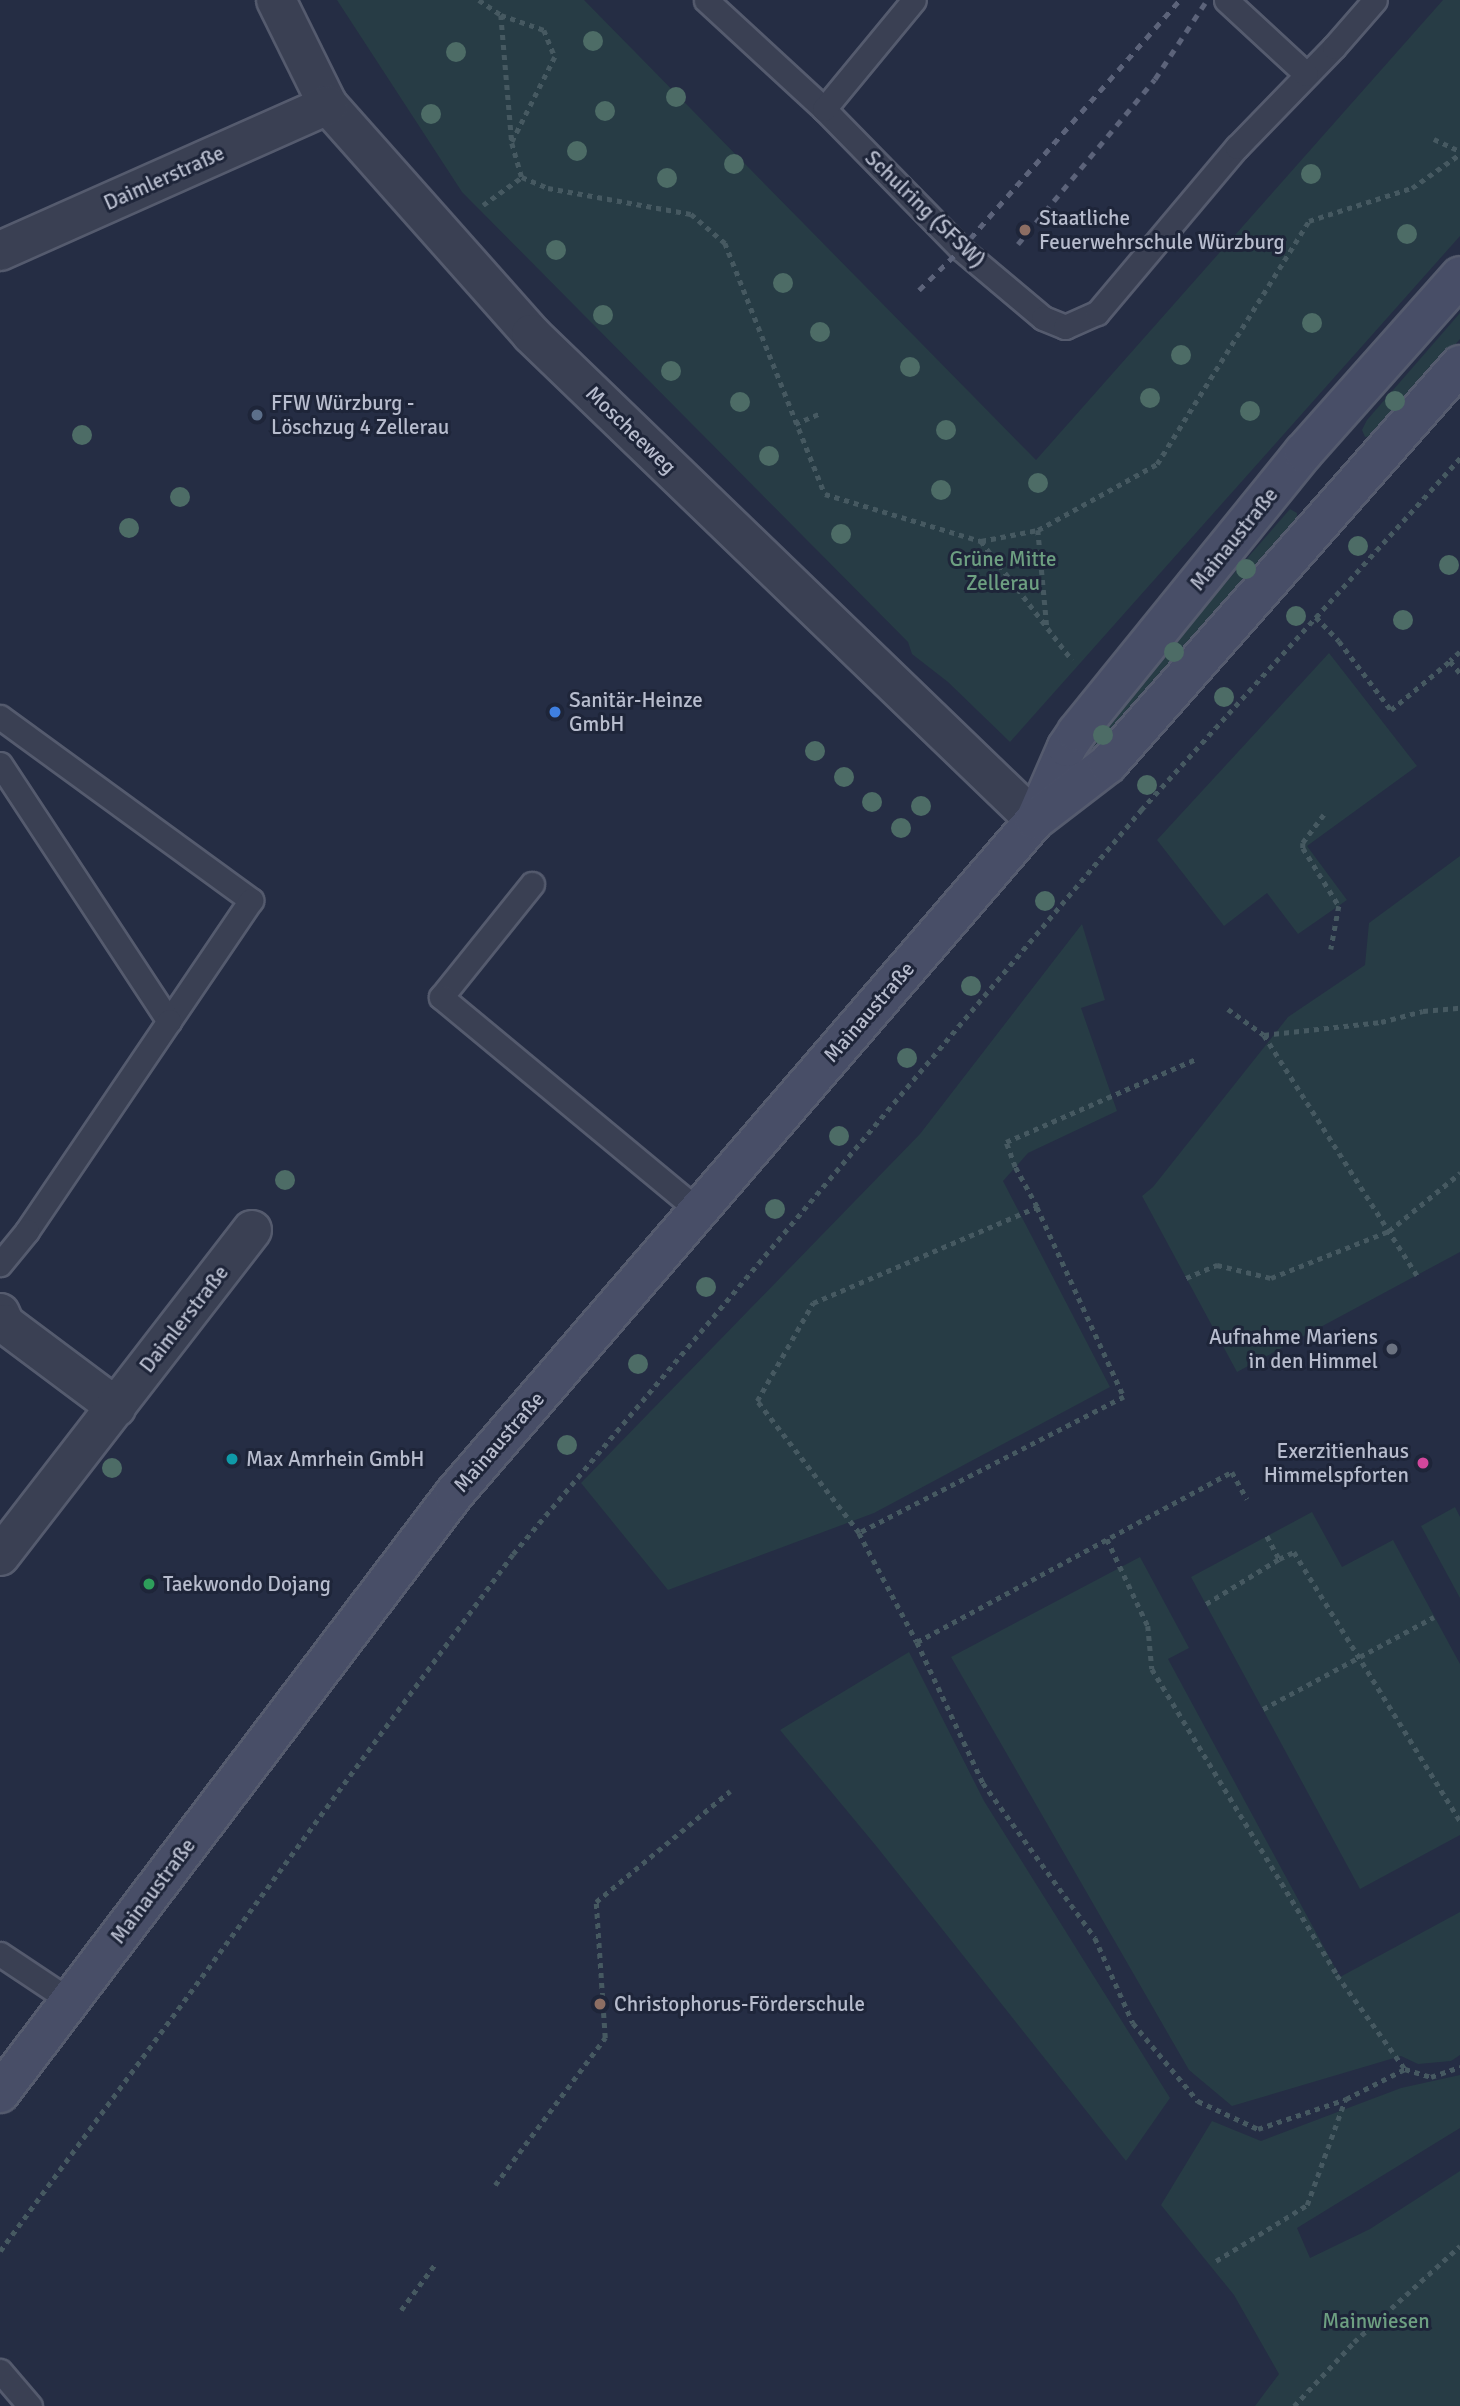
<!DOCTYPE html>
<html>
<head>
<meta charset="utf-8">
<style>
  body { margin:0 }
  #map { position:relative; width:1460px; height:2406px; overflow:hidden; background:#252d44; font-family:Signika,sans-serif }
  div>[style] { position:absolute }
  .green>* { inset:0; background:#273c45 }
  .path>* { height:4.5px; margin-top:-2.25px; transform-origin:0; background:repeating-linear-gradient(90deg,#465961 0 5px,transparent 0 10px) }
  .roads { filter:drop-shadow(2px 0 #555b6e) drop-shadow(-2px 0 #555b6e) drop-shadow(0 2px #555b6e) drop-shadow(0 -2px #555b6e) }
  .service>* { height:23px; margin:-11.5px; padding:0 11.5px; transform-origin:11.5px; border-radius:11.5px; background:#3a4053 }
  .minor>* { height:38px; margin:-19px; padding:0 19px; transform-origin:19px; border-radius:19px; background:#3a4053 }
  .secondary>* { height:38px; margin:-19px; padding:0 19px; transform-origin:19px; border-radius:19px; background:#484e67 }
  .rail>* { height:5px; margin-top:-2.5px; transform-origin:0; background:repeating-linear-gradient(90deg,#5c637a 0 7px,transparent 0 14px) }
  .trees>* { width:20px; height:20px; margin:-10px; border-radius:50%; background:#4d6c66 }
  .dots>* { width:19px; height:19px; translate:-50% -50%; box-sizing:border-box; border:4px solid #1e2539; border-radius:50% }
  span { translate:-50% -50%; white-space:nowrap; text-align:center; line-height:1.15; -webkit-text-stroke:6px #1e2539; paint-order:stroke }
  .street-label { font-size:21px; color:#b7bccd }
  .poi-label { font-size:21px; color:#b7bccd }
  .left { translate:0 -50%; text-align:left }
  .right { translate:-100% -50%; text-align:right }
  .park-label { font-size:21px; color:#6d9f81 }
</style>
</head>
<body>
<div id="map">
  <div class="green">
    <i style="clip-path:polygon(337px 0,584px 0,1036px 460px,1443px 0,1460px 0,1460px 236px,1010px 742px,948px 682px,912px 654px,908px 642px,462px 192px)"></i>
    <i style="clip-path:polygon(1460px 313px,1460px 339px,1381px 429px,1373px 436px,1365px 437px,1362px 430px,1367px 420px)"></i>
    <i style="clip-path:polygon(1290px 509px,1297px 513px,1296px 527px,1080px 777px,1065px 767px)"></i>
    <i style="clip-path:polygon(1329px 653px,1417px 766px,1307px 846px,1347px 900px,1298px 934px,1267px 893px,1224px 926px,1157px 840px)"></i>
    <i style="clip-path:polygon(1460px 856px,1460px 1252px,1237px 1372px,1142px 1196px,1153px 1187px,1288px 1017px,1365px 965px,1369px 923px)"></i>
    <i style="clip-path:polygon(1082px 924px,1105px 1000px,1081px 1008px,1117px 1111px,1028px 1153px,1003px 1181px,1110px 1387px,874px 1513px,668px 1590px,581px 1483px,920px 1134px)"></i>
    <i style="clip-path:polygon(1455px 1507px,1460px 1517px,1460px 1598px,1421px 1526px)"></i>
    <i style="clip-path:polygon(1312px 1512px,1342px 1567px,1393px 1540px,1460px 1664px,1460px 1835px,1360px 1889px,1191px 1577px)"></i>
    <i style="clip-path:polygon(1140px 1557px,1189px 1648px,1168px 1659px,1340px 1977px,1460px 1912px,1460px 2055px,1451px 2061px,1418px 2064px,1401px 2056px,1232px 2106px,1189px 2070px,951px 1657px)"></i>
    <i style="clip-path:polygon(909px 1652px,984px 1801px,1170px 2098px,1126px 2161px,877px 1847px,780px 1730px)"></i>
    <i style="clip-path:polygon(1460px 2075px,1460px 2128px,1297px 2228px,1310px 2258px,1370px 2229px,1460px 2171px,1460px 2406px,1255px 2406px,1279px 2374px,1234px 2295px,1161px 2205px,1212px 2121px,1261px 2141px,1401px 2088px)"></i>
  </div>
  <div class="path">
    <i style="left:479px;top:0;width:27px;rotate:34deg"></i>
    <i style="left:501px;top:15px;width:128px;rotate:85.1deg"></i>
    <i style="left:512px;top:143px;width:35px;rotate:74deg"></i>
    <i style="left:522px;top:177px;width:28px;rotate:23deg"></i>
    <i style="left:548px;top:188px;width:145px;rotate:10.3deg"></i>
    <i style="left:691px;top:214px;width:45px;rotate:40.5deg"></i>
    <i style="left:725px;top:243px;width:270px;rotate:68.3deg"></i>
    <i style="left:825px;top:494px;width:163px;rotate:16.8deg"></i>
    <i style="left:981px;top:541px;width:58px;rotate:-10.9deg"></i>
    <i style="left:1038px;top:530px;width:136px;rotate:-29deg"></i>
    <i style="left:1157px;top:464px;width:287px;rotate:-58deg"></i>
    <i style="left:1309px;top:221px;width:108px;rotate:-17.8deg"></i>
    <i style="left:1412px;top:188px;width:59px;rotate:-35.3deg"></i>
    <i style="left:501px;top:15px;width:46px;rotate:19.2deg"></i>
    <i style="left:544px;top:30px;width:29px;rotate:68deg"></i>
    <i style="left:555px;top:57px;width:95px;rotate:116.8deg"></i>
    <i style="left:1434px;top:139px;width:29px;rotate:25deg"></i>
    <i style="left:483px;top:205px;width:48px;rotate:-35.7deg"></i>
    <i style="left:795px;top:424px;width:28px;rotate:-23deg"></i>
    <i style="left:1038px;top:530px;width:97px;rotate:84.7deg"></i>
    <i style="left:981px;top:541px;width:150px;rotate:52.6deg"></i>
    <i style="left:1316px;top:617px;width:33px;rotate:46deg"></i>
    <i style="left:1339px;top:641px;width:86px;rotate:53deg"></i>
    <i style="left:1391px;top:710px;width:77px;rotate:-39.7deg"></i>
    <i style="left:1460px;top:652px;width:13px;rotate:138deg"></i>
    <i style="left:1450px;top:661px;width:16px;rotate:50deg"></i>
    <i style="left:1324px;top:815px;width:35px;rotate:127deg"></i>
    <i style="left:1303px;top:843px;width:5px;rotate:90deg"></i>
    <i style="left:1303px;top:848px;width:68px;rotate:58.2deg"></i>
    <i style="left:1339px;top:906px;width:44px;rotate:100.5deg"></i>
    <i style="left:1228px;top:1009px;width:44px;rotate:35.8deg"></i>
    <i style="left:1264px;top:1035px;width:285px;rotate:57.5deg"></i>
    <i style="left:1264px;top:1035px;width:118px;rotate:-6.3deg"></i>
    <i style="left:1381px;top:1022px;width:43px;rotate:-14.7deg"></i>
    <i style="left:1423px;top:1011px;width:37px;rotate:-5deg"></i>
    <i style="left:1037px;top:1207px;width:46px;rotate:-118.8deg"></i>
    <i style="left:1015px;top:1167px;width:27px;rotate:-110deg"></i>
    <i style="left:1006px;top:1142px;width:207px;rotate:-23.6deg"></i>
    <i style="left:1186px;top:1278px;width:34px;rotate:-23deg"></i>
    <i style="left:1217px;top:1265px;width:56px;rotate:13.5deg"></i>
    <i style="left:1271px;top:1278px;width:127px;rotate:-21.7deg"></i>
    <i style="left:1389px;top:1231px;width:92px;rotate:-39.2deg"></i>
    <i style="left:859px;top:1533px;width:167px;rotate:-127.7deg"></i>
    <i style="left:757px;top:1401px;width:113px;rotate:-60.3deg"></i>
    <i style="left:813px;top:1303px;width:244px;rotate:-23.2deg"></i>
    <i style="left:1037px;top:1207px;width:209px;rotate:65.4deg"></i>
    <i style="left:1124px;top:1397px;width:298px;rotate:152.8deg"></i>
    <i style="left:859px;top:1533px;width:123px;rotate:62deg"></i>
    <i style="left:917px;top:1642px;width:156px;rotate:64.9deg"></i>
    <i style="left:983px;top:1783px;width:191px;rotate:54.1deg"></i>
    <i style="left:1095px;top:1938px;width:93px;rotate:65.9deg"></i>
    <i style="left:1133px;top:2023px;width:102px;rotate:50.2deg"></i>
    <i style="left:1198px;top:2101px;width:66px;rotate:25deg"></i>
    <i style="left:1258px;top:2129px;width:93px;rotate:-18.8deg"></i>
    <i style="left:1346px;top:2099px;width:66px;rotate:-27deg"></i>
    <i style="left:1405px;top:2069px;width:27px;rotate:17deg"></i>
    <i style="left:1431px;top:2077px;width:31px;rotate:-19deg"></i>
    <i style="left:1267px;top:1536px;width:26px;rotate:62deg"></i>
    <i style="left:1279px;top:1559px;width:17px;rotate:-25deg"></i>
    <i style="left:1294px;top:1552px;width:316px;rotate:58.3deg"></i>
    <i style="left:1107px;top:1539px;width:96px;rotate:64.8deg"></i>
    <i style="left:1148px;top:1626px;width:43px;rotate:84.7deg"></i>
    <i style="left:1152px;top:1669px;width:358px;rotate:58.8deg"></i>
    <i style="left:1337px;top:1975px;width:116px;rotate:54.1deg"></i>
    <i style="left:1206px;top:1604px;width:86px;rotate:-31.7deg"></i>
    <i style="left:917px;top:1642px;width:358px;rotate:-28.4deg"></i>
    <i style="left:1232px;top:1472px;width:31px;rotate:61deg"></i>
    <i style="left:1263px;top:1709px;width:194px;rotate:-28.3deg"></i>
    <i style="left:495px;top:2185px;width:184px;rotate:-53.2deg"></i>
    <i style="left:605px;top:2038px;width:136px;rotate:-93.8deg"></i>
    <i style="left:596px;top:1902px;width:174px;rotate:-39.6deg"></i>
    <i style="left:0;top:2251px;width:865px;rotate:-53.65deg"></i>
    <i style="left:513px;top:1554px;width:974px;rotate:-49.83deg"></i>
    <i style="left:1141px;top:810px;width:475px;rotate:-47.8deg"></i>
    <i style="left:1216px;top:2261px;width:107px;rotate:-31.6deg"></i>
    <i style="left:1307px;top:2205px;width:112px;rotate:-70.1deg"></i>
    <i style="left:401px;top:2310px;width:59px;rotate:-53.3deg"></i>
    <i style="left:1294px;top:2406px;width:88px;rotate:-46.8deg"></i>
    <i style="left:1354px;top:2342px;width:143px;rotate:-42.2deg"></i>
  </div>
  <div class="roads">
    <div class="service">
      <i style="left:706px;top:0;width:161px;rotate:42.7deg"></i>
      <i style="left:824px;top:109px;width:196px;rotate:45.6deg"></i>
      <i style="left:961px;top:249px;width:107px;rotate:40.1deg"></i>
      <i style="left:1043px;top:318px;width:24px;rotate:22deg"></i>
      <i style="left:1065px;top:327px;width:35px;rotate:-24deg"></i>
      <i style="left:1097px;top:313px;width:217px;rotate:-49.9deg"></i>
      <i style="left:1237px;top:147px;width:139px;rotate:-45.9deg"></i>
      <i style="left:1334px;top:47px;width:62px;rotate:-48.9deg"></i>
      <i style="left:1226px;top:0;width:109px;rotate:42.8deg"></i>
      <i style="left:824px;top:109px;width:141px;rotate:-50.5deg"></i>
      <i style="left:0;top:717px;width:311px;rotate:36.1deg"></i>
      <i style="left:251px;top:900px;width:146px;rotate:124.1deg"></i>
      <i style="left:0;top:764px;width:308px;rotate:56.7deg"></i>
      <i style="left:169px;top:1021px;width:254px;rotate:124.1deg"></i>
      <i style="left:27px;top:1231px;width:43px;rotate:129.3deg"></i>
      <i style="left:532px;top:884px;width:145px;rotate:128.8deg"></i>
      <i style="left:441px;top:997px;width:334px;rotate:39.7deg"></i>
      <i style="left:0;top:1954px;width:83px;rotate:33.7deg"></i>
      <i style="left:0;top:2371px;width:46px;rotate:49.4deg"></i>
    </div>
    <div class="minor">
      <i style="left:276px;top:0;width:117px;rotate:63.7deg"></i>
      <i style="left:328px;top:105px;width:306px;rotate:48.4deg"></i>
      <i style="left:531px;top:334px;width:700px;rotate:43.96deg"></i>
      <i style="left:0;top:251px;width:359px;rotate:-24deg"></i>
      <i style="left:0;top:1313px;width:12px;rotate:66deg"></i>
      <i style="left:5px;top:1324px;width:139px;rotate:36.8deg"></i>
      <i style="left:0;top:1556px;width:412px;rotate:-52.3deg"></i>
    </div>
    <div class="secondary">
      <i style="left:1036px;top:818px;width:77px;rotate:-66.4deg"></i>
      <i style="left:1067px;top:747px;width:18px;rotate:-56deg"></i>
      <i style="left:1077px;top:732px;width:360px;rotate:-51deg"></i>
      <i style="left:1304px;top:452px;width:235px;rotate:-48.4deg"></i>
      <i style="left:0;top:2093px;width:752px;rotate:-52.84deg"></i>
      <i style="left:454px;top:1494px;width:890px;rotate:-49.24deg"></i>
      <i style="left:1035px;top:820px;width:92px;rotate:-37.5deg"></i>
      <i style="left:1108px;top:764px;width:532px;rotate:-48.58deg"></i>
    </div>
  </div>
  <div class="rail">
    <i style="left:1018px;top:244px;width:214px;rotate:-50.3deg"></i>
    <i style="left:1155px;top:79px;width:95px;rotate:-56.6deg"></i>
    <i style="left:919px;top:290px;width:59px;rotate:-44.3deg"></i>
    <i style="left:961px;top:249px;width:332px;rotate:-48.7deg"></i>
  </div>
  <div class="trees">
    <i style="left:593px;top:41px"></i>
    <i style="left:456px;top:52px"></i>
    <i style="left:676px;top:97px"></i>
    <i style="left:605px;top:111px"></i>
    <i style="left:431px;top:114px"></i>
    <i style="left:577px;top:151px"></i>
    <i style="left:734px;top:164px"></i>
    <i style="left:1311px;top:174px"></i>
    <i style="left:667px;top:178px"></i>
    <i style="left:1407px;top:234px"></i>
    <i style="left:556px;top:250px"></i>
    <i style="left:783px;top:283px"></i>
    <i style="left:603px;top:315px"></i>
    <i style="left:1312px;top:323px"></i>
    <i style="left:820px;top:332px"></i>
    <i style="left:1181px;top:355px"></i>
    <i style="left:910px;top:367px"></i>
    <i style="left:671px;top:371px"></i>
    <i style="left:1150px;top:398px"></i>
    <i style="left:1395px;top:401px"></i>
    <i style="left:740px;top:402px"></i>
    <i style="left:1250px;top:411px"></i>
    <i style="left:946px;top:430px"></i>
    <i style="left:82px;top:435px"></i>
    <i style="left:769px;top:456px"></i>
    <i style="left:1038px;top:483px"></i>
    <i style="left:941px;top:490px"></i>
    <i style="left:180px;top:497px"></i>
    <i style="left:129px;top:528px"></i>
    <i style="left:841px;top:534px"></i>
    <i style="left:1358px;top:546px"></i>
    <i style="left:1449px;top:565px"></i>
    <i style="left:1246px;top:569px"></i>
    <i style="left:1296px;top:616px"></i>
    <i style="left:1403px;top:620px"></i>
    <i style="left:1174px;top:652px"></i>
    <i style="left:1224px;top:697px"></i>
    <i style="left:1103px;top:735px"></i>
    <i style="left:815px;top:751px"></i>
    <i style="left:844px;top:777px"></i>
    <i style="left:1147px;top:785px"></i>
    <i style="left:872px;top:802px"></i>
    <i style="left:921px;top:806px"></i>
    <i style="left:901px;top:828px"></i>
    <i style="left:1045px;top:901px"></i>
    <i style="left:971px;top:986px"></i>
    <i style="left:907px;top:1058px"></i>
    <i style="left:839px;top:1136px"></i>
    <i style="left:285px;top:1180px"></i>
    <i style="left:775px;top:1209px"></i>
    <i style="left:706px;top:1287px"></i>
    <i style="left:638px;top:1364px"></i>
    <i style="left:567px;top:1445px"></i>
    <i style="left:112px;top:1468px"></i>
  </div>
  <div class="dots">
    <i style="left:1025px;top:230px;background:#8d6e63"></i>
    <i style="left:257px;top:415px;background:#5c6f8a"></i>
    <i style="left:555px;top:712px;background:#3f7fe0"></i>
    <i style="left:1392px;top:1349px;background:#6b7280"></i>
    <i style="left:232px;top:1459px;background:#0f9aa8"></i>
    <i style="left:1423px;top:1463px;background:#d1479c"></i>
    <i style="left:149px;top:1584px;background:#2e9e5b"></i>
    <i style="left:600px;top:2004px;background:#8d6e63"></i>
  </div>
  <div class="street-label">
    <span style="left:164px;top:178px;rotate:-24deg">Daimlerstraße</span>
    <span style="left:925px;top:209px;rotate:44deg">Schulring (SFSW)</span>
    <span style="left:631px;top:430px;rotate:44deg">Moscheeweg</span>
    <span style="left:1234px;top:539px;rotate:-51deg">Mainaustraße</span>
    <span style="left:869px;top:1012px;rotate:-49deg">Mainaustraße</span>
    <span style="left:184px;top:1319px;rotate:-52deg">Daimlerstraße</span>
    <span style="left:499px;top:1442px;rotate:-49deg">Mainaustraße</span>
    <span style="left:153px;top:1891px;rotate:-53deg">Mainaustraße</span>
  </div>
  <div class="poi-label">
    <span class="left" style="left:1039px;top:230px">Staatliche<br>Feuerwehrschule Würzburg</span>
    <span class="left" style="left:271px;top:415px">FFW Würzburg -<br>Löschzug 4 Zellerau</span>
    <span class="left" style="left:569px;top:712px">Sanitär-Heinze<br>GmbH</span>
    <span class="right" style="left:1378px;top:1349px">Aufnahme Mariens<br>in den Himmel</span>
    <span class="right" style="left:1409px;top:1463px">Exerzitienhaus<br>Himmelspforten</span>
    <span class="left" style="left:246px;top:1459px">Max Amrhein GmbH</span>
    <span class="left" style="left:163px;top:1584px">Taekwondo Dojang</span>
    <span class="left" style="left:614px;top:2004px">Christophorus-Förderschule</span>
  </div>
  <div class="park-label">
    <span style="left:1003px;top:571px">Grüne Mitte<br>Zellerau</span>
    <span style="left:1376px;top:2321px">Mainwiesen</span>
  </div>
</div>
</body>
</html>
